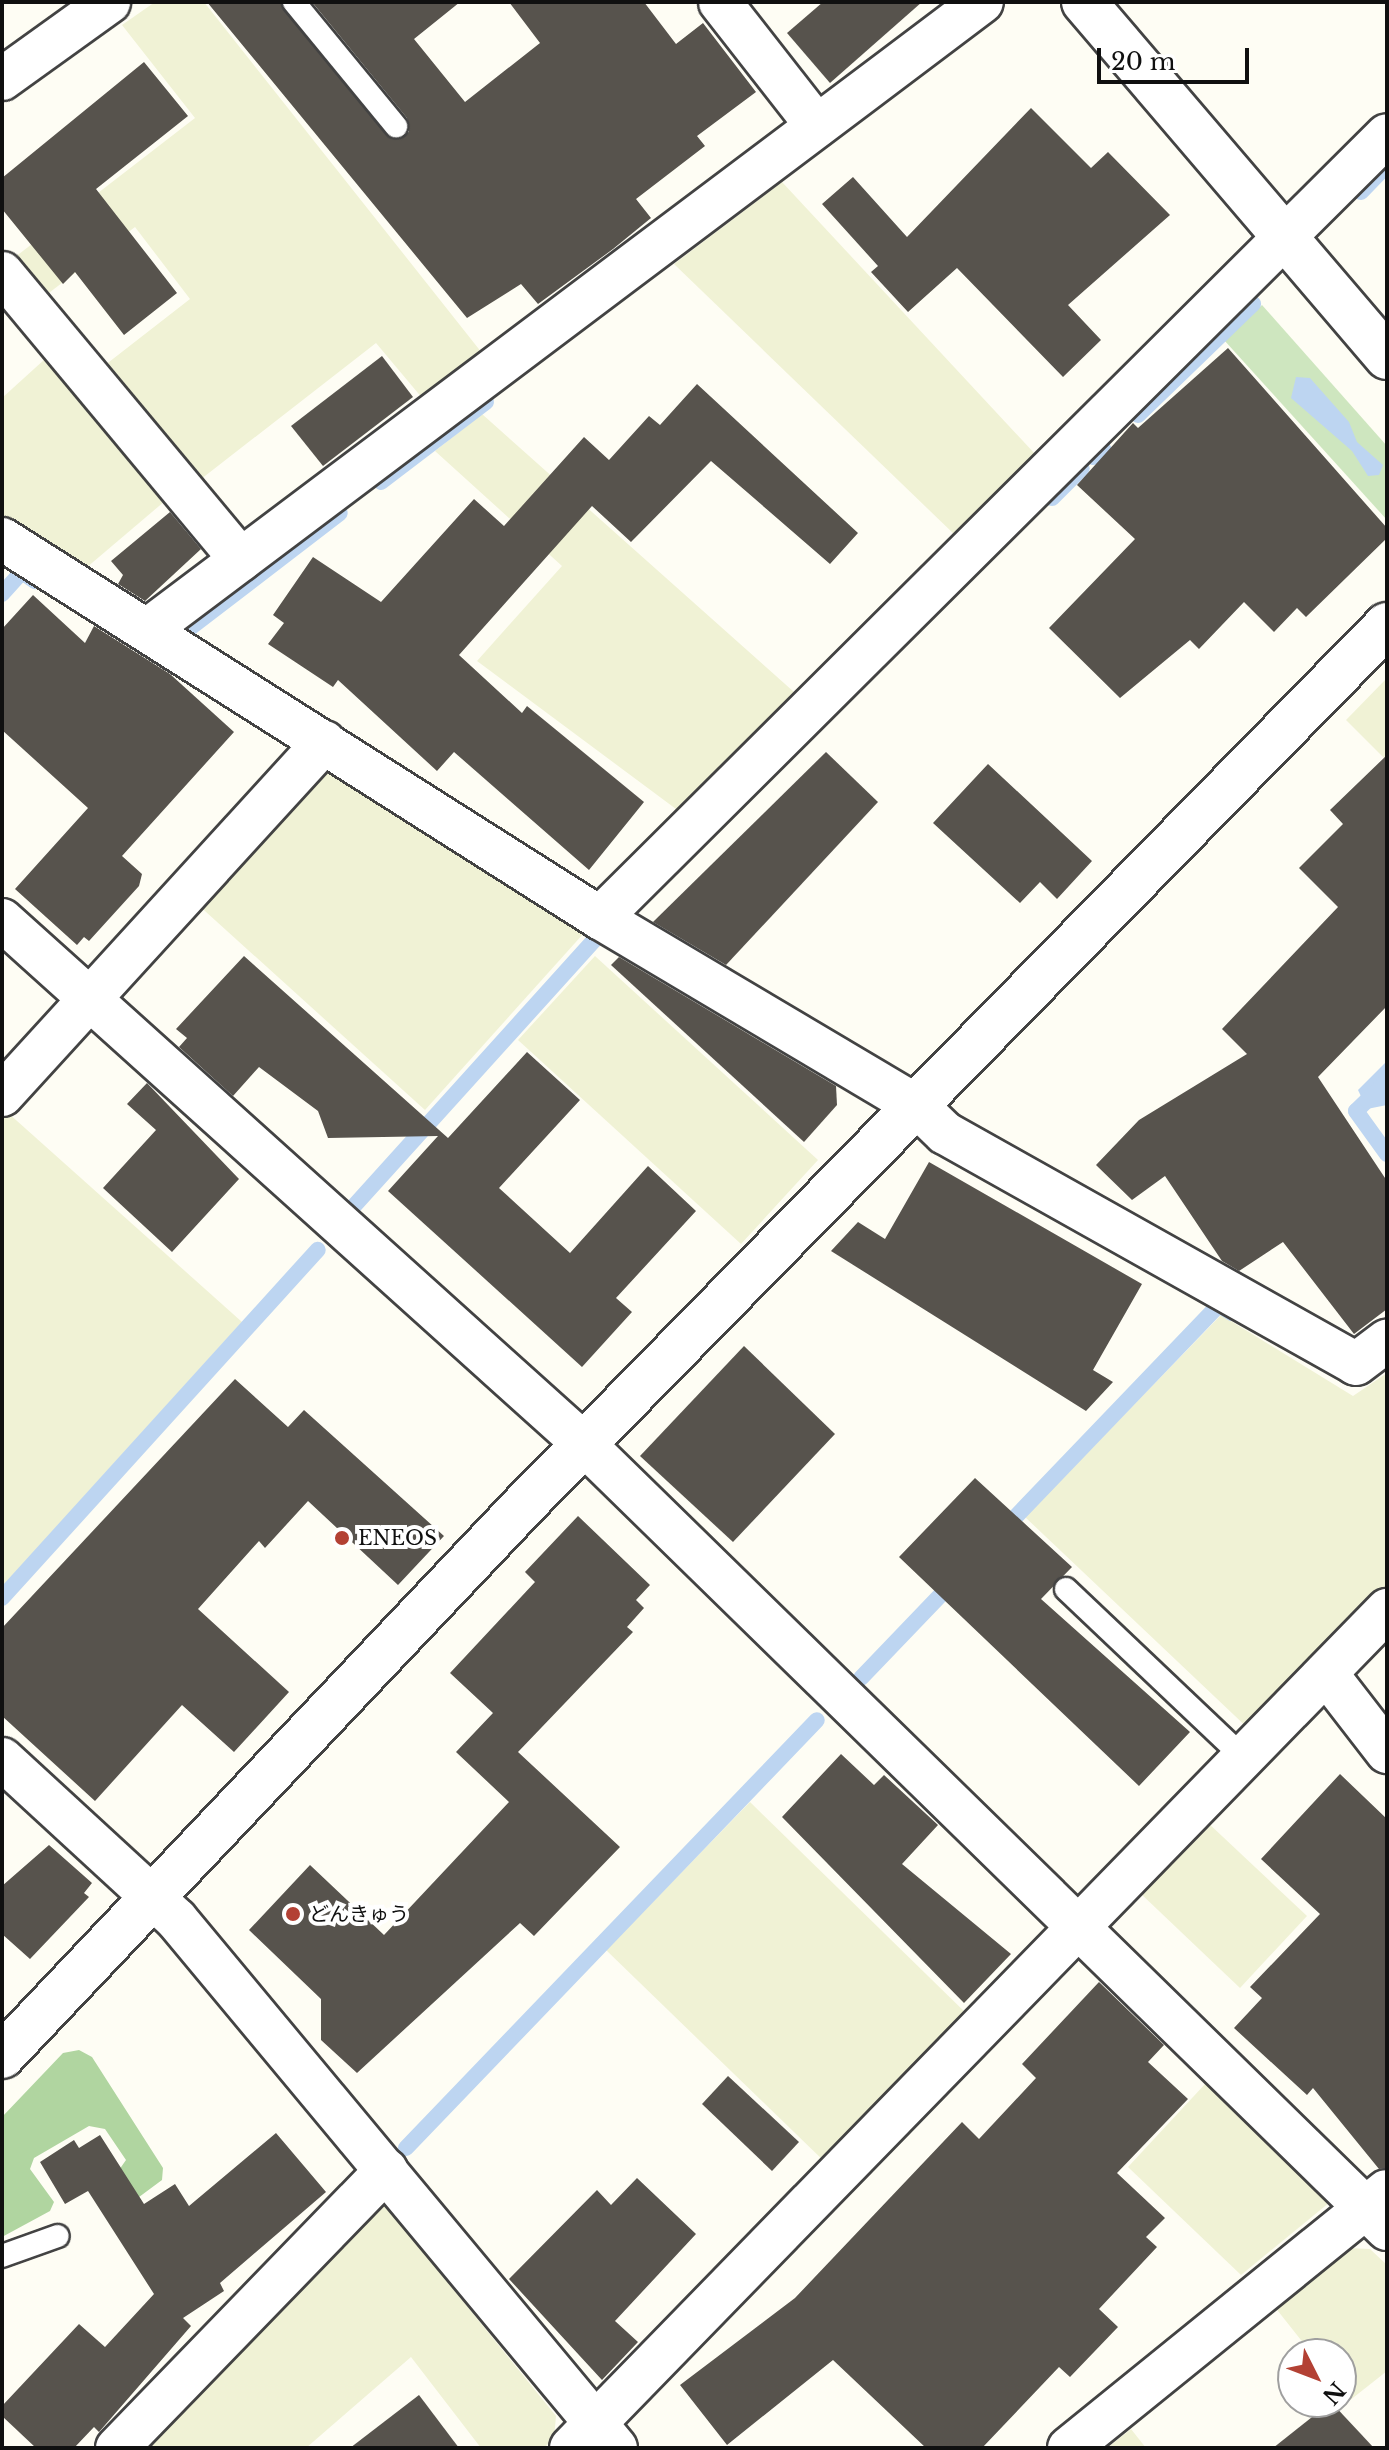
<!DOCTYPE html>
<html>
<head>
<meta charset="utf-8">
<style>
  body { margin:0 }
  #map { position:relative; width:1389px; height:2450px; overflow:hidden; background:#fefdf4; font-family:"Libre Baskerville","Noto Sans JP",serif }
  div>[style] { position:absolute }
  .farmland>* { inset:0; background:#f0f2d5 }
  .green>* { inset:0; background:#cee6bf }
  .forest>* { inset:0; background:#b0d5a0 }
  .water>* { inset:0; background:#bdd5f1 }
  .stream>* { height:16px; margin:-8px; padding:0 8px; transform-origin:8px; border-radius:8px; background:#bdd5f1 }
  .building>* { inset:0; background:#57534d }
  .roads { filter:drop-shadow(2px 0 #434343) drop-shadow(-2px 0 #434343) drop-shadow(0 2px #434343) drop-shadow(0 -2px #434343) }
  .service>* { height:22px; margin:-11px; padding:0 11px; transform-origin:11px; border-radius:11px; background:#fff }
  .minor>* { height:42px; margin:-21px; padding:0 21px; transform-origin:21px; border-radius:21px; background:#fff }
  .tertiary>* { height:44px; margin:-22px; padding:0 22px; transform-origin:22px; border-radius:22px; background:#fff }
  .dots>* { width:22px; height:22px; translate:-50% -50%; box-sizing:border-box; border:4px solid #fff; border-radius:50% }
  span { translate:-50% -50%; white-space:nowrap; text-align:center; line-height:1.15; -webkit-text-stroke:8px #fff; paint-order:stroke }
  .poi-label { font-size:20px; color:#101010 }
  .left { translate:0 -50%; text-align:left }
  .frame { position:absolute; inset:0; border:4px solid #101010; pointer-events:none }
  .north { position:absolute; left:1277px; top:2338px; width:80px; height:80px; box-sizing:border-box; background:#fff; border:2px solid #9f9f9f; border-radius:50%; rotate:132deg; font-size:22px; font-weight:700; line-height:32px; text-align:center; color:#101010 }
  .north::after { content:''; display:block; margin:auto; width:28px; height:36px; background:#b34134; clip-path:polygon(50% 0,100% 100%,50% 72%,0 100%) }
  .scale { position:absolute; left:1097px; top:48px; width:152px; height:36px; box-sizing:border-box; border:4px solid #101010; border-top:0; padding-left:10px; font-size:24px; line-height:28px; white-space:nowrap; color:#101010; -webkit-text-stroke:6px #fff; paint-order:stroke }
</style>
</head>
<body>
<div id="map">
  <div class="farmland">
    <i style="clip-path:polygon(155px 2px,204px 2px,482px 353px,423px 399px,376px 343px,196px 483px,100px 369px,190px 299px,135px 227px,41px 299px,10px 261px,195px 118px,122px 25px)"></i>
    <i style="clip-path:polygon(782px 182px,1036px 455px,956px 536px,674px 264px)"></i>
    <i style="clip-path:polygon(56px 349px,172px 495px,79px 574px,2px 525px,2px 398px)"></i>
    <i style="clip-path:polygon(482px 414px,794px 692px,676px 809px,477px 661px,562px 566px,435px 451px)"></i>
    <i style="clip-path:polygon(1387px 678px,1387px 761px,1346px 720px)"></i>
    <i style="clip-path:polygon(335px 763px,593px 923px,425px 1110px,195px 902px,319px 767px)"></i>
    <i style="clip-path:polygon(595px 956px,818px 1160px,741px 1244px,518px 1040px)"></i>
    <i style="clip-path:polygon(7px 1112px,242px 1322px,2px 1587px,2px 1118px)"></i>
    <i style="clip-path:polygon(1221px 1315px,1353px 1396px,1387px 1373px,1387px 1593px,1253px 1733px,1025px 1517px)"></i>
    <i style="clip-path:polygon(750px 1802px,971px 2018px,829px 2166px,606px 1950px)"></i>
    <i style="clip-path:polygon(1206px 1821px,1307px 1916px,1240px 1988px,1139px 1892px)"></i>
    <i style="clip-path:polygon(1206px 2083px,1330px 2202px,1241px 2275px,1128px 2167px)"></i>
    <i style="clip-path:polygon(381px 2200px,556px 2416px,554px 2438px,544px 2448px,481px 2448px,411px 2357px,306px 2448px,139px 2448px)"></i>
    <i style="clip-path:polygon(1347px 2248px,1370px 2249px,1387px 2265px,1387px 2371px,1349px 2401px,1341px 2391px,1341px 2354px,1312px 2354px,1274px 2306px)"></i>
    <i style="clip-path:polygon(1131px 2429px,1146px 2448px,1107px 2448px)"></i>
  </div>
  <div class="green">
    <i style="clip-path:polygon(1262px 305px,1387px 446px,1387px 520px,1224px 340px)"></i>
  </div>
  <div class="forest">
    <i style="clip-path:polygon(79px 2050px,92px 2057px,163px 2168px,162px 2180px,135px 2200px,112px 2180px,126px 2160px,105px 2129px,89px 2126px,34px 2158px,30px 2169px,54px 2202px,50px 2211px,2px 2237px,2px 2117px,63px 2053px)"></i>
  </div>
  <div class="water">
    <i style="clip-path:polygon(1296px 377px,1310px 378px,1349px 422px,1357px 442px,1383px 465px,1379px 475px,1368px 476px,1352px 451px,1291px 398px)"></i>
    <i style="clip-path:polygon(1387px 1061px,1387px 1105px,1367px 1109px,1358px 1090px)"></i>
  </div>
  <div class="stream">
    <i style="left:1361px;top:192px;width:37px;rotate:-46deg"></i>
    <i style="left:1138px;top:415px;width:160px;rotate:-44deg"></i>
    <i style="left:1093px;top:457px;width:13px;rotate:-39deg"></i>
    <i style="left:381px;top:482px;width:132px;rotate:-37.3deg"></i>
    <i style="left:1052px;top:498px;width:42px;rotate:-45deg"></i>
    <i style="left:2px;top:594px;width:30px;rotate:-48deg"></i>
    <i style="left:22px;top:572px;width:16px;rotate:35deg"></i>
    <i style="left:177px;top:638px;width:205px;rotate:-37.5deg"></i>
    <i style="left:1387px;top:1081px;width:43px;rotate:135.9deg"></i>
    <i style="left:1356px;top:1111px;width:53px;rotate:54.2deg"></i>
    <i style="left:354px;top:1206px;width:367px;rotate:-47.9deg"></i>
    <i style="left:1002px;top:1531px;width:313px;rotate:-46.2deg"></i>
    <i style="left:1219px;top:1305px;width:15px;rotate:32deg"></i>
    <i style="left:2px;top:1598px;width:470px;rotate:-47.8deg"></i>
    <i style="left:861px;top:1678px;width:133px;rotate:-46.2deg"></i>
    <i style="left:406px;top:2148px;width:593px;rotate:-46.16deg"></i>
  </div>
  <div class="building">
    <i style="clip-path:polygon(207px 2px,280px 2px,392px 139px,409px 132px,407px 118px,312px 2px,460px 2px,414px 39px,465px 102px,540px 43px,509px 2px,644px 2px,676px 44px,703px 23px,756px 92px,697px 136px,705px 146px,636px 199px,651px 218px,613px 249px,538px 304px,521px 284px,467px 318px)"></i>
    <i style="clip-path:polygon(823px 2px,922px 2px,830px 83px,787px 33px)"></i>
    <i style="clip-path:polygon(144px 62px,188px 116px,96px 189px,177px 293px,124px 335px,75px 272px,63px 284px,2px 209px,2px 178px)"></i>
    <i style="clip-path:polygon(1031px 108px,1091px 168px,1108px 152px,1170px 215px,1068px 305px,1101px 340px,1063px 377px,957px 268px,908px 312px,871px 272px,878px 266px,822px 204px,853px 177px,907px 237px)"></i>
    <i style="clip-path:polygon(1228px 348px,1387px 528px,1387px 538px,1306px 617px,1297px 608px,1274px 632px,1244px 602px,1199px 649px,1190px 640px,1120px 698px,1049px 628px,1135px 539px,1077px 485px,1133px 423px,1138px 428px)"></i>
    <i style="clip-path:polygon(382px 356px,413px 397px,323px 466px,291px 426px)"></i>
    <i style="clip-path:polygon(697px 384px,858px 533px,830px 564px,711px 461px,631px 542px,592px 506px,459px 655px,522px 713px,527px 706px,644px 802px,589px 870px,454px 752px,437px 771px,338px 680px,333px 687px,268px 644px,284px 623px,273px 615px,313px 557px,381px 602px,474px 499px,504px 526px,584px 437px,609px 460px,649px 416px,660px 425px)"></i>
    <i style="clip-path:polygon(170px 512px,201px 549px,145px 601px,118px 584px,123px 575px,111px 561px)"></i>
    <i style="clip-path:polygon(33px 595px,85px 643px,94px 626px,170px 674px,234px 732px,122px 856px,142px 874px,139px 886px,89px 941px,84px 937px,77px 945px,15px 889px,88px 808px,2px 730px,2px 629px)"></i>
    <i style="clip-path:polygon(826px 752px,878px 802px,726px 965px,653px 922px)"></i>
    <i style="clip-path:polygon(1387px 755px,1387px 1006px,1318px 1077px,1387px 1181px,1387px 1309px,1354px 1334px,1283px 1242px,1239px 1271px,1222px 1261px,1165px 1176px,1132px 1200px,1096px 1165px,1139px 1120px,1247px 1054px,1222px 1029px,1338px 907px,1299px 868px,1343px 824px,1330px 810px)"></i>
    <i style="clip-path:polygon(988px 764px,1092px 861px,1057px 899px,1040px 882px,1020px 903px,933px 823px)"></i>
    <i style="clip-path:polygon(244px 956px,448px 1138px,527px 1052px,580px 1100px,499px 1188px,570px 1253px,648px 1166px,696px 1211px,616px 1298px,632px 1312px,582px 1367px,388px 1191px,438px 1136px,328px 1138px,318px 1111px,259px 1067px,233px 1096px,179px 1047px,187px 1038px,176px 1029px)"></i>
    <i style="clip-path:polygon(619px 957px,836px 1086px,837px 1105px,804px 1142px,611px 965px)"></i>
    <i style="clip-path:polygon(147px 1083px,239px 1179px,172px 1252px,103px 1188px,156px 1130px,127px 1104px)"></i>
    <i style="clip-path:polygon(929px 1162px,1142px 1284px,1093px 1370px,1113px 1382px,1086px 1411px,831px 1251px,858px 1222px,885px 1239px)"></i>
    <i style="clip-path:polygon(744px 1346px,835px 1434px,733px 1542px,640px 1456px)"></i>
    <i style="clip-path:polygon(235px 1379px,288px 1427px,304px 1410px,444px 1536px,398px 1585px,308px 1501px,265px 1548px,259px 1541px,198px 1609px,289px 1692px,234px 1752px,182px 1705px,95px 1801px,2px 1716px,2px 1628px)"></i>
    <i style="clip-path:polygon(975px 1478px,1072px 1567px,1041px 1599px,1190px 1732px,1139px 1786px,899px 1557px)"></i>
    <i style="clip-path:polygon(578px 1516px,650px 1585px,636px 1600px,644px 1608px,627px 1627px,633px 1632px,518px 1752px,620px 1847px,534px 1936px,520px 1923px,357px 2073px,321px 2040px,321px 1999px,249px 1930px,310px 1865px,384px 1935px,509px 1802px,456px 1752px,493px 1713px,450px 1673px,535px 1582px,525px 1572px)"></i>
    <i style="clip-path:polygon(841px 1754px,874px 1785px,884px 1775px,938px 1825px,902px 1864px,1011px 1954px,964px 2003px,782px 1817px)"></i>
    <i style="clip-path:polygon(1340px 1774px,1387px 1819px,1387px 2168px,1379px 2169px,1313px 2088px,1307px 2095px,1234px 2028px,1262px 1998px,1250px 1987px,1320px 1914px,1261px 1859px)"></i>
    <i style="clip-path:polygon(49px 1845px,92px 1883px,84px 1893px,89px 1897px,30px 1959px,2px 1934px,2px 1886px)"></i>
    <i style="clip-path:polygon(1099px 1982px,1164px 2045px,1148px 2062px,1188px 2099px,1117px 2173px,1165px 2218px,1146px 2237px,1157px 2247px,1099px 2309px,1118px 2327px,1070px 2377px,1059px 2367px,982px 2448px,926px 2448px,833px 2360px,727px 2445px,680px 2385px,795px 2298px,962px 2122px,979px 2139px,1036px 2078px,1022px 2064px)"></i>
    <i style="clip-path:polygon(728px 2076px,799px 2142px,772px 2171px,702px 2104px)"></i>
    <i style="clip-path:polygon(276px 2133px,326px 2192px,220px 2283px,224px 2291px,183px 2318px,191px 2326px,99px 2432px,94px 2427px,74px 2448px,36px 2448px,2px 2416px,2px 2406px,79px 2324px,105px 2347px,154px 2294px,88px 2191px,65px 2204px,40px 2162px,74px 2140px,79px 2148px,100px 2135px,144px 2204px,175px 2184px,189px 2206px)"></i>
    <i style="clip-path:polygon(637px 2178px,696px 2234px,615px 2321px,638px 2342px,602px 2380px,509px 2279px,597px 2190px,611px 2205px)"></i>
    <i style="clip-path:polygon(419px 2395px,459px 2448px,350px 2448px)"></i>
    <i style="clip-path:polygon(1331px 2402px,1374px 2448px,1273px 2448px)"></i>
  </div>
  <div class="roads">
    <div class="service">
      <i style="left:294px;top:2px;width:161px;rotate:50.6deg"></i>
      <i style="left:1066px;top:1589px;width:245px;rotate:43.5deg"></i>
      <i style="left:2px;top:2256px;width:59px;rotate:-19.7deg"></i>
    </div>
    <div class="minor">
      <i style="left:720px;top:2px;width:157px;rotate:52deg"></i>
      <i style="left:2px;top:79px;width:132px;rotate:-35.7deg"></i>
      <i style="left:2px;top:273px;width:373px;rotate:50.2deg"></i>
      <i style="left:2px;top:539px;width:708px;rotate:32.37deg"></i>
      <i style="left:600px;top:918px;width:370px;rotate:30.7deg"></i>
      <i style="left:918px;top:1107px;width:37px;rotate:44deg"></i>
      <i style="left:945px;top:1133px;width:471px;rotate:29.3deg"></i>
      <i style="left:1356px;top:1364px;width:39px;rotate:-37deg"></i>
      <i style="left:150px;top:628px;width:1041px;rotate:-36.96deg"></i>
      <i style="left:600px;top:918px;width:1110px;rotate:-44.85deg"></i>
      <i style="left:2px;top:920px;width:783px;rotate:42deg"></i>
      <i style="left:584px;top:1444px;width:1123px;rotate:44.35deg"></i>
      <i style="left:2px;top:1095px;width:478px;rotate:-47.6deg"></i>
      <i style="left:1326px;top:1673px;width:100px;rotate:52.3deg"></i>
      <i style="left:2px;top:1759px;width:236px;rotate:42.6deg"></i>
      <i style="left:176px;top:1919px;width:688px;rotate:50.25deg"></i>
      <i style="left:117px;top:2448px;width:387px;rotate:-45.9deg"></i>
      <i style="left:571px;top:2448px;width:1170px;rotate:-45.76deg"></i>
      <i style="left:1069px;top:2448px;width:408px;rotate:-39deg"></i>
    </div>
    <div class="tertiary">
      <i style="left:1084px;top:2px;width:467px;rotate:49.5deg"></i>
      <i style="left:2px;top:2056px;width:765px;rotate:-46.54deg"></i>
      <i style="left:528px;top:1501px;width:1227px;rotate:-45.56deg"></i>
    </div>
  </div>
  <div class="dots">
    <i style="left:342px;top:1538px;background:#b34134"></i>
    <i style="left:293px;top:1914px;background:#b34134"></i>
  </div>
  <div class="poi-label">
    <span class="left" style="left:358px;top:1538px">ENEOS</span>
    <span class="left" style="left:309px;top:1914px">どんきゅう</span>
  </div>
  <div class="frame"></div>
  <div class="north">N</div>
  <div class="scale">20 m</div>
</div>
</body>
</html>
